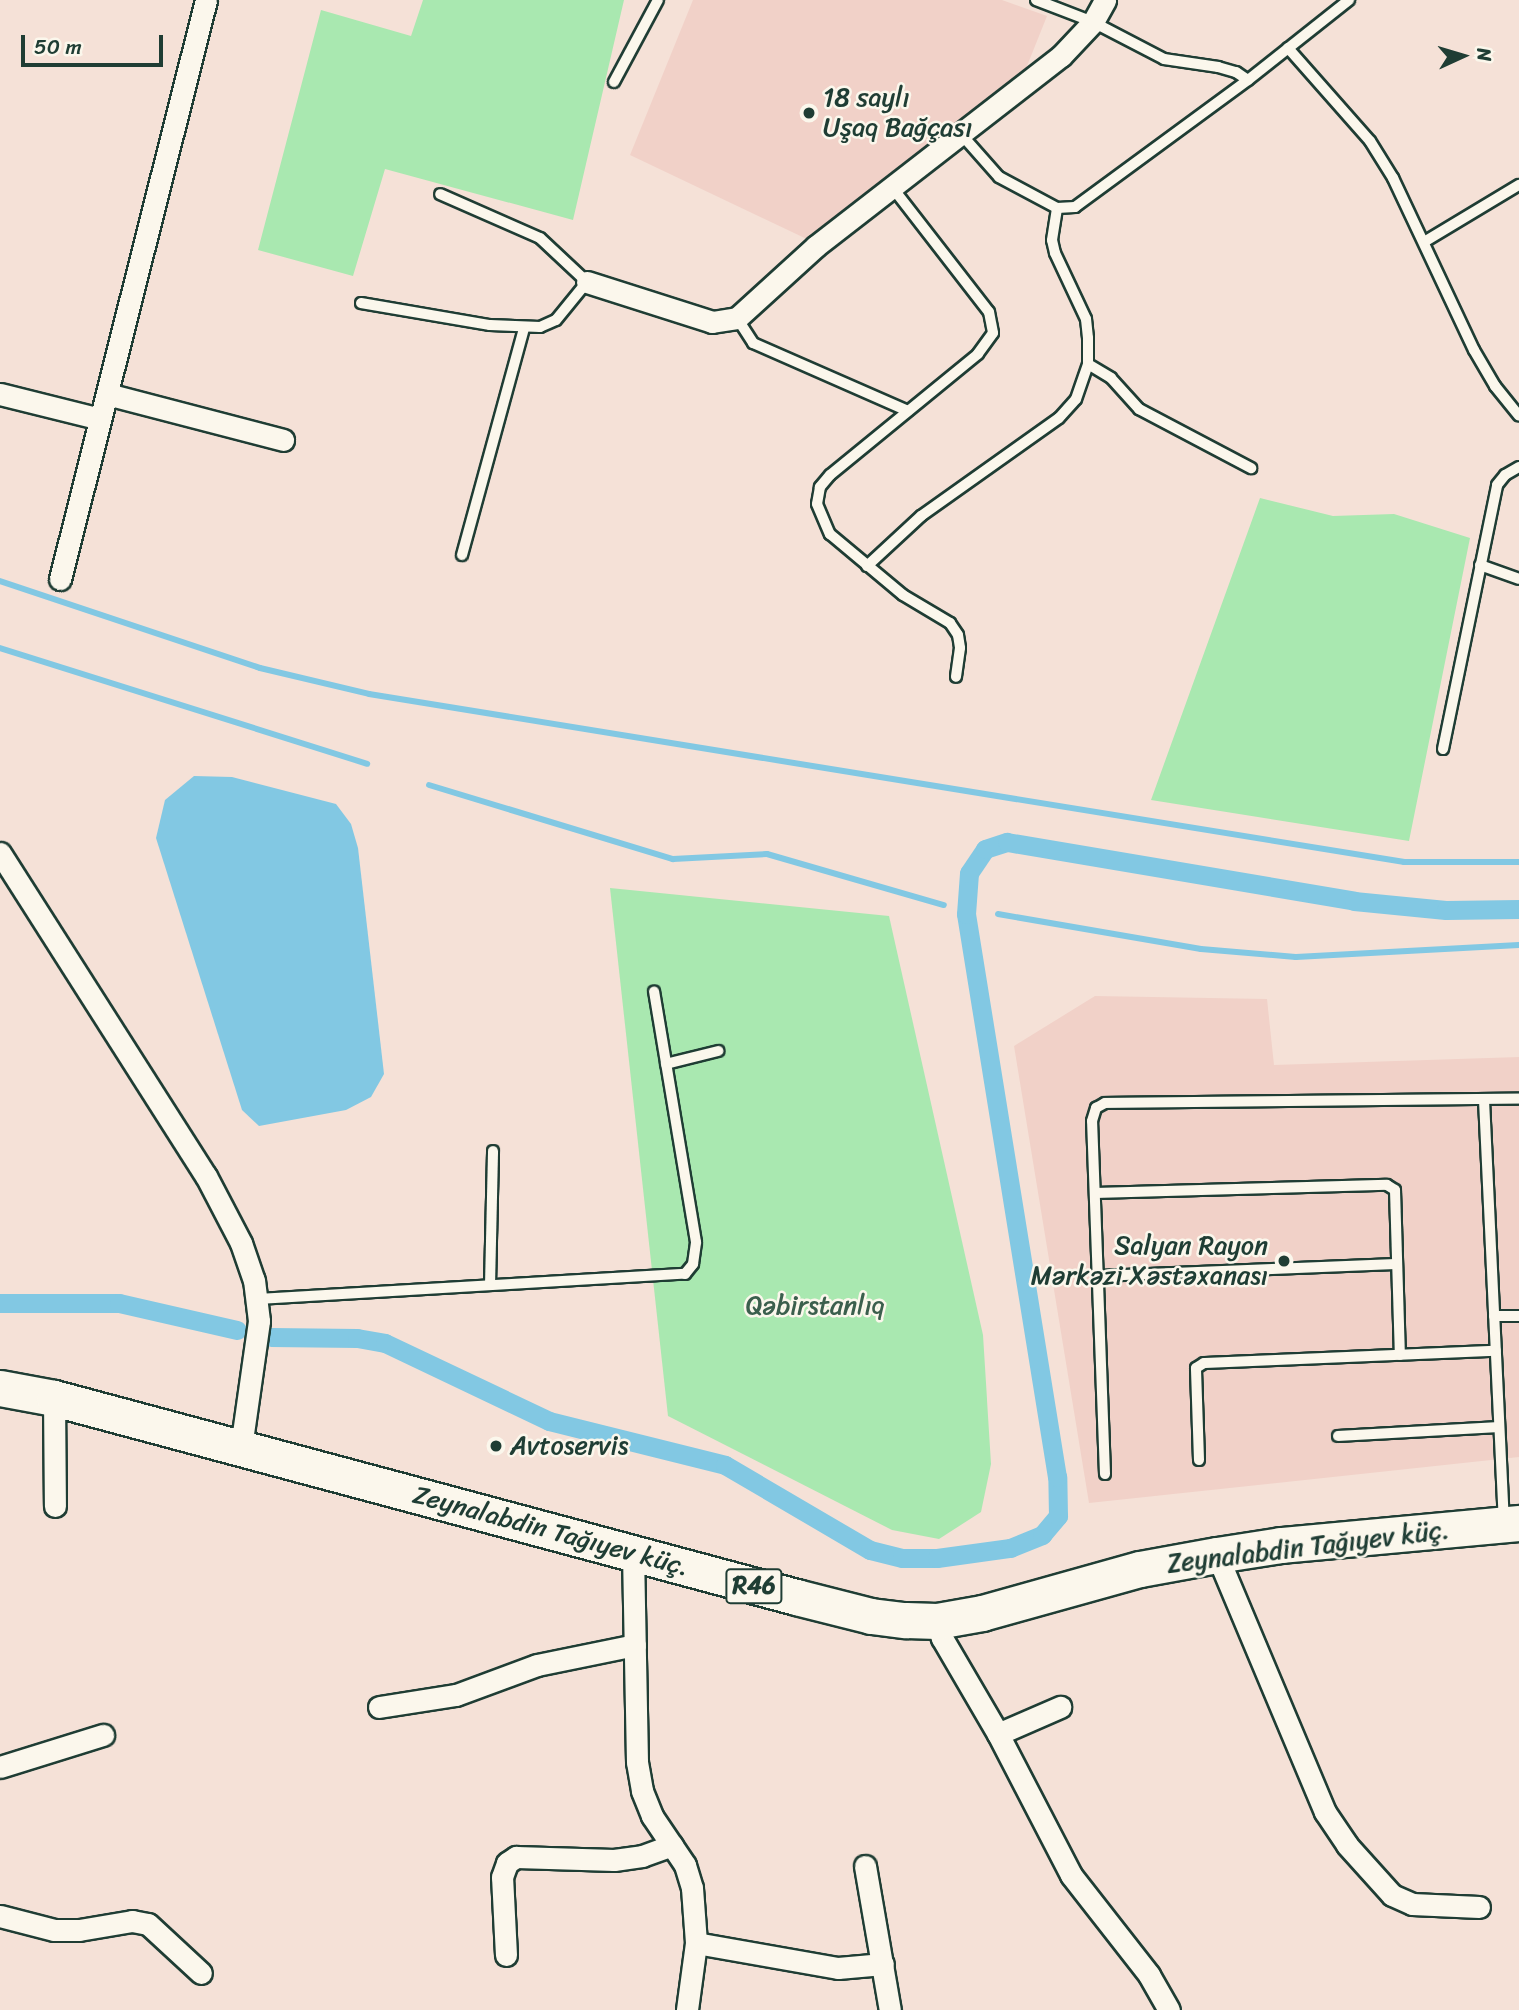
<!DOCTYPE html>
<html>
<head>
<meta charset="utf-8">
<style>
  body { margin:0 }
  #map { position:relative; width:1519px; height:2010px; overflow:hidden; background:#f5e1d7; font-family:Sriracha,sans-serif }
  div>[style] { position:absolute }
  .built>* { inset:0; background:#f1d1c8 }
  .green>* { inset:0; background:#a9e8b0 }
  .water>* { inset:0; background:#82c8e3 }
  .stream>* { height:6px; margin:-3px; padding:0 3px; transform-origin:3px; border-radius:3px; background:#82c8e3 }
  .canal>* { height:19px; margin:-9.5px; padding:0 9.5px; transform-origin:9.5px; border-radius:9.5px; background:#82c8e3 }
  .roads { filter:drop-shadow(2px 0 #1f3d34) drop-shadow(-2px 0 #1f3d34) drop-shadow(0 2px #1f3d34) drop-shadow(0 -2px #1f3d34) }
  .lane>* { height:10px; margin:-5px; padding:0 5px; transform-origin:5px; border-radius:5px; background:#fbf7ec }
  .street>* { height:21px; margin:-10.5px; padding:0 10.5px; transform-origin:10.5px; border-radius:10.5px; background:#fbf7ec }
  .primary>* { height:35px; margin:-17.5px; padding:0 17.5px; transform-origin:17.5px; border-radius:17.5px; background:#fbf7ec }
  .dots>* { width:19px; height:19px; translate:-50% -50%; box-sizing:border-box; border:4px solid #fbf7ec; border-radius:50% }
  span { translate:-50% -50%; white-space:nowrap; text-align:center; line-height:1.15; -webkit-text-stroke:5px #fbf7ec; paint-order:stroke }
  .shield-label span { padding:2px 5px; background:#fbf7ec; border:2px solid; border-radius:5px; -webkit-text-stroke-width:0 }
  .shield-label { font-size:24px; color:#1f3d34; font-weight:700 }
  .poi-label { font-size:26px; color:#1f3d34 }
  .left { translate:0 -50%; text-align:left }
  .right { translate:-100% -50%; text-align:right }
  .park-label { font-size:26px; color:#3b5f4d }
  .street-label { font-size:26px; color:#1f3d34 }
  .north { position:absolute; left:1428px; top:21px; width:70px; height:70px; -webkit-text-stroke:5px #fbf7ec; paint-order:stroke; rotate:86deg; font-size:19px; font-weight:700; line-height:28px; text-align:center; color:#1f3d34 }
  .north::after { content:''; display:block; margin:auto; width:24px; height:32px; background:#1f3d34; clip-path:polygon(50% 0,100% 100%,50% 72%,0 100%) }
  .scale { position:absolute; left:21px; top:35px; width:142px; height:32px; box-sizing:border-box; border:4px solid #1f3d34; border-top:0; padding-left:9px; font-size:21px; line-height:24px; white-space:nowrap; color:#1f3d34; -webkit-text-stroke:5px #fbf7ec; paint-order:stroke }
</style>
</head>
<body>
<div id="map">
  <div class="built">
    <i style="clip-path:polygon(693px 0,1002px 0,1047px 16px,1025px 71px,811px 241px,630px 155px)"></i>
    <i style="clip-path:polygon(1095px 996px,1267px 999px,1274px 1065px,1519px 1057px,1519px 1457px,1089px 1503px,1014px 1046px)"></i>
  </div>
  <div class="green">
    <i style="clip-path:polygon(423px 0,624px 0,573px 220px,385px 169px,353px 276px,258px 250px,321px 10px,411px 36px)"></i>
    <i style="clip-path:polygon(1260px 498px,1333px 516px,1394px 514px,1470px 538px,1409px 841px,1151px 800px)"></i>
    <i style="clip-path:polygon(610px 888px,889px 916px,983px 1335px,991px 1464px,981px 1512px,939px 1539px,892px 1530px,668px 1416px)"></i>
  </div>
  <div class="water">
    <i style="clip-path:polygon(194px 776px,232px 777px,336px 804px,351px 824px,358px 848px,384px 1074px,371px 1097px,346px 1110px,259px 1126px,242px 1110px,156px 838px,165px 800px)"></i>
  </div>
  <div class="stream">
    <i style="left:0;top:581px;width:274px;rotate:18.5deg"></i>
    <i style="left:260px;top:668px;width:112px;rotate:13.4deg"></i>
    <i style="left:369px;top:694px;width:1049px;rotate:9.22deg"></i>
    <i style="left:1404px;top:862px;width:115px"></i>
    <i style="left:0;top:648px;width:385px;rotate:17.5deg"></i>
    <i style="left:429px;top:785px;width:255px;rotate:16.9deg"></i>
    <i style="left:673px;top:859px;width:94px;rotate:-3deg"></i>
    <i style="left:767px;top:854px;width:184px;rotate:16.1deg"></i>
    <i style="left:998px;top:914px;width:206px;rotate:9.8deg"></i>
    <i style="left:1201px;top:949px;width:95px;rotate:4.8deg"></i>
    <i style="left:1296px;top:957px;width:223px;rotate:-3.1deg"></i>
  </div>
  <div class="canal">
    <i style="left:0;top:1303px;width:119px"></i>
    <i style="left:119px;top:1303px;width:121px;rotate:12.9deg"></i>
    <i style="left:271px;top:1337px;width:86px;rotate:0.7deg"></i>
    <i style="left:357px;top:1338px;width:28px;rotate:10deg"></i>
    <i style="left:385px;top:1343px;width:182px;rotate:25.4deg"></i>
    <i style="left:549px;top:1421px;width:181px;rotate:14deg"></i>
    <i style="left:725px;top:1465px;width:168px;rotate:30.4deg"></i>
    <i style="left:870px;top:1550px;width:33px;rotate:14deg"></i>
    <i style="left:902px;top:1558px;width:35px"></i>
    <i style="left:937px;top:1558px;width:74px;rotate:-7.8deg"></i>
    <i style="left:1010px;top:1548px;width:35px;rotate:-22deg"></i>
    <i style="left:1042px;top:1535px;width:25px;rotate:-50deg"></i>
    <i style="left:1058px;top:1516px;width:39px;rotate:-91deg"></i>
    <i style="left:1057px;top:1477px;width:570px;rotate:-99.18deg"></i>
    <i style="left:966px;top:914px;width:41px;rotate:-85.8deg"></i>
    <i style="left:969px;top:873px;width:29px;rotate:-56deg"></i>
    <i style="left:985px;top:849px;width:23px;rotate:-18deg"></i>
    <i style="left:1007px;top:842px;width:352px;rotate:9.6deg"></i>
    <i style="left:1354px;top:901px;width:92px;rotate:5.6deg"></i>
    <i style="left:1446px;top:910px;width:73px;rotate:-0.8deg"></i>
  </div>
  <div class="roads">
    <div class="lane">
      <i style="left:1036px;top:0;width:61px;rotate:21.1deg"></i>
      <i style="left:1093px;top:22px;width:80px;rotate:27.5deg"></i>
      <i style="left:1164px;top:59px;width:55px;rotate:8.4deg"></i>
      <i style="left:1218px;top:67px;width:19px;rotate:16deg"></i>
      <i style="left:1236px;top:72px;width:14px;rotate:34deg"></i>
      <i style="left:1288px;top:48px;width:124px;rotate:48.6deg"></i>
      <i style="left:1370px;top:141px;width:44px;rotate:58.1deg"></i>
      <i style="left:1393px;top:178px;width:190px;rotate:64.8deg"></i>
      <i style="left:1474px;top:350px;width:42px;rotate:59.7deg"></i>
      <i style="left:1495px;top:386px;width:38px;rotate:51deg"></i>
      <i style="left:614px;top:82px;width:93px;rotate:-61.8deg"></i>
      <i style="left:961px;top:134px;width:57px;rotate:48.5deg"></i>
      <i style="left:999px;top:177px;width:66px;rotate:28.1deg"></i>
      <i style="left:1057px;top:208px;width:18px;rotate:-3deg"></i>
      <i style="left:1075px;top:207px;width:215px;rotate:-36.3deg"></i>
      <i style="left:1248px;top:80px;width:129px;rotate:-38.4deg"></i>
      <i style="left:892px;top:187px;width:158px;rotate:52.2deg"></i>
      <i style="left:989px;top:312px;width:21px;rotate:79deg"></i>
      <i style="left:993px;top:333px;width:26px;rotate:126deg"></i>
      <i style="left:978px;top:354px;width:191px;rotate:140.7deg"></i>
      <i style="left:830px;top:475px;width:16px;rotate:130deg"></i>
      <i style="left:820px;top:487px;width:17px;rotate:100deg"></i>
      <i style="left:817px;top:504px;width:33px;rotate:67deg"></i>
      <i style="left:830px;top:534px;width:95px;rotate:39.9deg"></i>
      <i style="left:903px;top:595px;width:55px;rotate:30.8deg"></i>
      <i style="left:950px;top:623px;width:14px;rotate:56deg"></i>
      <i style="left:958px;top:635px;width:13px;rotate:81deg"></i>
      <i style="left:960px;top:648px;width:29px;rotate:98deg"></i>
      <i style="left:1424px;top:242px;width:111px;rotate:-31deg"></i>
      <i style="left:361px;top:303px;width:131px;rotate:9.7deg"></i>
      <i style="left:490px;top:325px;width:50px;rotate:2.3deg"></i>
      <i style="left:540px;top:327px;width:17px;rotate:-24deg"></i>
      <i style="left:556px;top:320px;width:49px;rotate:-50.8deg"></i>
      <i style="left:587px;top:282px;width:64px;rotate:-136.9deg"></i>
      <i style="left:540px;top:238px;width:109px;rotate:-156.3deg"></i>
      <i style="left:737px;top:318px;width:30px;rotate:57deg"></i>
      <i style="left:753px;top:343px;width:169px;rotate:23.7deg"></i>
      <i style="left:1088px;top:364px;width:27px;rotate:31deg"></i>
      <i style="left:1111px;top:378px;width:42px;rotate:47.9deg"></i>
      <i style="left:1139px;top:409px;width:127px;rotate:27.8deg"></i>
      <i style="left:462px;top:555px;width:234px;rotate:-74.7deg"></i>
      <i style="left:1480px;top:565px;width:41px;rotate:19.7deg"></i>
      <i style="left:867px;top:566px;width:74px;rotate:-42.8deg"></i>
      <i style="left:921px;top:516px;width:169px;rotate:-35.4deg"></i>
      <i style="left:1059px;top:418px;width:25px;rotate:-48deg"></i>
      <i style="left:1076px;top:399px;width:37px;rotate:-71deg"></i>
      <i style="left:1088px;top:364px;width:26px;rotate:-90deg"></i>
      <i style="left:1088px;top:338px;width:19px;rotate:-96deg"></i>
      <i style="left:1086px;top:319px;width:73px;rotate:-115.2deg"></i>
      <i style="left:1055px;top:253px;width:13px;rotate:-103deg"></i>
      <i style="left:1052px;top:240px;width:32px;rotate:-81deg"></i>
      <i style="left:1443px;top:749px;width:269px;rotate:-78.4deg"></i>
      <i style="left:1497px;top:485px;width:13px;rotate:-51deg"></i>
      <i style="left:1505px;top:475px;width:16px;rotate:-30deg"></i>
      <i style="left:666px;top:1064px;width:54px;rotate:-14deg"></i>
      <i style="left:1484px;top:1100px;width:421px;rotate:87.3deg"></i>
      <i style="left:1095px;top:1193px;width:292px;rotate:-1.6deg"></i>
      <i style="left:1387px;top:1185px;width:9px;rotate:32deg"></i>
      <i style="left:1395px;top:1190px;width:165px;rotate:88.3deg"></i>
      <i style="left:1098px;top:1276px;width:299px;rotate:-2.3deg"></i>
      <i style="left:490px;top:1285px;width:134px;rotate:-88.7deg"></i>
      <i style="left:258px;top:1299px;width:428px;rotate:-3.4deg"></i>
      <i style="left:685px;top:1274px;width:13px;rotate:-51deg"></i>
      <i style="left:693px;top:1264px;width:22px;rotate:-82deg"></i>
      <i style="left:696px;top:1242px;width:254px;rotate:-99.5deg"></i>
      <i style="left:1494px;top:1316px;width:25px"></i>
      <i style="left:1338px;top:1436px;width:161px;rotate:-3.2deg"></i>
      <i style="left:1199px;top:1460px;width:92px;rotate:-91.9deg"></i>
      <i style="left:1196px;top:1368px;width:9px;rotate:-32deg"></i>
      <i style="left:1204px;top:1363px;width:292px;rotate:-2.4deg"></i>
      <i style="left:1105px;top:1474px;width:353px;rotate:-92.1deg"></i>
      <i style="left:1092px;top:1121px;width:14px;rotate:-73deg"></i>
      <i style="left:1096px;top:1108px;width:10px;rotate:-29deg"></i>
      <i style="left:1105px;top:1103px;width:414px;rotate:-0.6deg"></i>
    </div>
    <div class="street">
      <i style="left:587px;top:282px;width:131px;rotate:17.7deg"></i>
      <i style="left:712px;top:322px;width:25px;rotate:-9deg"></i>
      <i style="left:737px;top:318px;width:107px;rotate:-42.3deg"></i>
      <i style="left:816px;top:246px;width:310px;rotate:-37.8deg"></i>
      <i style="left:1061px;top:56px;width:47px;rotate:-46.7deg"></i>
      <i style="left:1093px;top:22px;width:25px;rotate:-61deg"></i>
      <i style="left:0;top:394px;width:103px;rotate:14deg"></i>
      <i style="left:107px;top:394px;width:182px;rotate:14.6deg"></i>
      <i style="left:60px;top:579px;width:597px;rotate:-75.85deg"></i>
      <i style="left:0;top:853px;width:383px;rotate:57.5deg"></i>
      <i style="left:206px;top:1176px;width:76px;rotate:62.4deg"></i>
      <i style="left:241px;top:1243px;width:39px;rotate:71deg"></i>
      <i style="left:254px;top:1280px;width:41px;rotate:83deg"></i>
      <i style="left:259px;top:1321px;width:127px;rotate:98.1deg"></i>
      <i style="left:54px;top:1398px;width:108px;rotate:89.5deg"></i>
      <i style="left:633px;top:1553px;width:209px;rotate:88.9deg"></i>
      <i style="left:637px;top:1762px;width:29px;rotate:80deg"></i>
      <i style="left:642px;top:1791px;width:27px;rotate:68deg"></i>
      <i style="left:652px;top:1816px;width:59px;rotate:56deg"></i>
      <i style="left:685px;top:1865px;width:24px;rotate:73deg"></i>
      <i style="left:692px;top:1888px;width:55px;rotate:85.8deg"></i>
      <i style="left:696px;top:1943px;width:68px;rotate:97.7deg"></i>
      <i style="left:1217px;top:1555px;width:279px;rotate:67.2deg"></i>
      <i style="left:1325px;top:1812px;width:40px;rotate:56deg"></i>
      <i style="left:1347px;top:1845px;width:67px;rotate:48deg"></i>
      <i style="left:1392px;top:1895px;width:22px;rotate:24deg"></i>
      <i style="left:1412px;top:1904px;width:67px;rotate:2.6deg"></i>
      <i style="left:937px;top:1621px;width:18px;rotate:74deg"></i>
      <i style="left:942px;top:1638px;width:111px;rotate:59.7deg"></i>
      <i style="left:998px;top:1734px;width:159px;rotate:62.6deg"></i>
      <i style="left:1071px;top:1875px;width:127px;rotate:52deg"></i>
      <i style="left:1149px;top:1975px;width:40px;rotate:60.3deg"></i>
      <i style="left:379px;top:1707px;width:78px;rotate:-8.9deg"></i>
      <i style="left:456px;top:1695px;width:86px;rotate:-20.3deg"></i>
      <i style="left:537px;top:1665px;width:100px;rotate:-11.5deg"></i>
      <i style="left:998px;top:1734px;width:68px;rotate:-23.5deg"></i>
      <i style="left:0;top:1767px;width:108px;rotate:-17.3deg"></i>
      <i style="left:865px;top:1866px;width:146px;rotate:80.2deg"></i>
      <i style="left:0;top:1916px;width:56px;rotate:14.5deg"></i>
      <i style="left:54px;top:1930px;width:25px"></i>
      <i style="left:79px;top:1930px;width:54px;rotate:-9.6deg"></i>
      <i style="left:132px;top:1921px;width:16px;rotate:11deg"></i>
      <i style="left:148px;top:1924px;width:72px;rotate:42.8deg"></i>
      <i style="left:696px;top:1943px;width:144px;rotate:10deg"></i>
      <i style="left:838px;top:1968px;width:45px;rotate:-5.1deg"></i>
      <i style="left:506px;top:1955px;width:78px;rotate:-92.9deg"></i>
      <i style="left:502px;top:1877px;width:15px;rotate:-70deg"></i>
      <i style="left:507px;top:1863px;width:11px;rotate:-34deg"></i>
      <i style="left:516px;top:1857px;width:98px;rotate:1.8deg"></i>
      <i style="left:614px;top:1860px;width:28px;rotate:-8deg"></i>
      <i style="left:642px;top:1856px;width:32px;rotate:-20deg"></i>
    </div>
    <div class="primary">
      <i style="left:0;top:1388px;width:55px;rotate:10.5deg"></i>
      <i style="left:54px;top:1398px;width:768px;rotate:15.01deg"></i>
      <i style="left:796px;top:1597px;width:77px;rotate:14.2deg"></i>
      <i style="left:871px;top:1616px;width:35px;rotate:7deg"></i>
      <i style="left:906px;top:1620px;width:31px;rotate:2deg"></i>
      <i style="left:937px;top:1621px;width:46px;rotate:-10.1deg"></i>
      <i style="left:982px;top:1613px;width:164px;rotate:-15.6deg"></i>
      <i style="left:1140px;top:1569px;width:78px;rotate:-10.3deg"></i>
      <i style="left:1217px;top:1555px;width:65px;rotate:-8.9deg"></i>
      <i style="left:1281px;top:1545px;width:239px;rotate:-5.3deg"></i>
    </div>
  </div>
  <div class="dots">
    <i style="left:809px;top:113px;background:#1f3d34"></i>
    <i style="left:1284px;top:1261px;background:#1f3d34"></i>
    <i style="left:496px;top:1446px;background:#1f3d34"></i>
  </div>
  <div class="shield-label">
    <span style="left:754px;top:1586px">R46</span>
  </div>
  <div class="poi-label">
    <span class="left" style="left:823px;top:113px">18 saylı<br>Uşaq Bağçası</span>
    <span class="right" style="left:1268px;top:1261px">Salyan Rayon<br>Mərkəzi Xəstəxanası</span>
    <span class="left" style="left:510px;top:1446px">Avtoservis</span>
  </div>
  <div class="park-label">
    <span style="left:815px;top:1306px">Qəbirstanlıq</span>
  </div>
  <div class="street-label">
    <span style="left:551px;top:1531px;rotate:15deg">Zeynalabdin Tağıyev küç.</span>
    <span style="left:1308px;top:1547px;rotate:-7deg">Zeynalabdin Tağıyev küç.</span>
  </div>
  <div class="north">N</div>
  <div class="scale">50 m</div>
</div>
</body>
</html>
